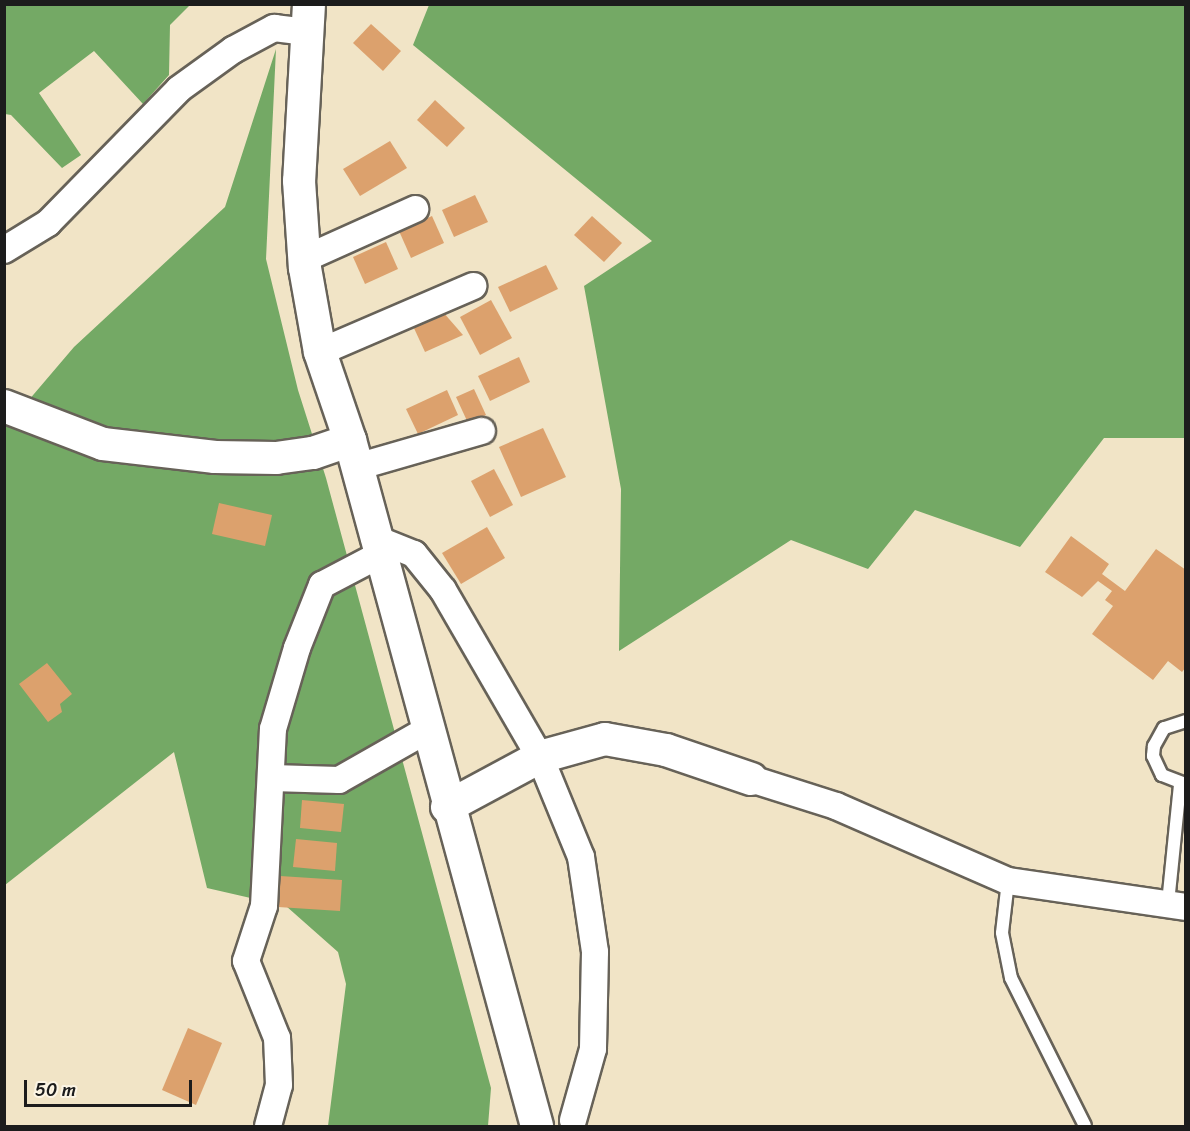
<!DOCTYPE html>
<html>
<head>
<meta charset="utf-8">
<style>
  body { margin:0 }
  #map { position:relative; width:1190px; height:1131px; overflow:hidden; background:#f1e4c6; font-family:Sriracha,sans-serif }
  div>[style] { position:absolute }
  .forest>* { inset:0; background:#74a965 }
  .building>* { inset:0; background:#dca16d }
  .roads { filter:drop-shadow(2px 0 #676258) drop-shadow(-2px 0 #676258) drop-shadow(0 2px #676258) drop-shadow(0 -2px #676258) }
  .service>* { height:12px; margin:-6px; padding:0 6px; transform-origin:6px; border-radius:6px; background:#fff }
  .minor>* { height:26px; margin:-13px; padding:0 13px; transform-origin:13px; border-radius:13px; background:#fff }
  .tertiary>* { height:32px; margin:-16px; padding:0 16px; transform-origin:16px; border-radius:16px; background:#fff }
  span { translate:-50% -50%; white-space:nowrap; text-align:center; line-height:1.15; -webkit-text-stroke:4.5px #fcf5e5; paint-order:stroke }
  .frame { position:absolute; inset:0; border:6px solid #1c1c1c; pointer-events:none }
  .scale { position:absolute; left:24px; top:1080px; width:168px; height:27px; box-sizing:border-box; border:3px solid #1c1c1c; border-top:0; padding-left:8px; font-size:18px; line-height:21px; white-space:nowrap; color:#1c1c1c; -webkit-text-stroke:4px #fcf5e5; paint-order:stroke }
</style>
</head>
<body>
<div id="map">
  <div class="forest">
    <i style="clip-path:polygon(5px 4px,190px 4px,190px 5px,170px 25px,169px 75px,143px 104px,94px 51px,39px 93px,81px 155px,62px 168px,11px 115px,5px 114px)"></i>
    <i style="clip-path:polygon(429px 5px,1185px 5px,1185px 438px,1104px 438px,1020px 547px,915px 510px,868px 569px,791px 540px,619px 651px,621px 489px,584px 286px,652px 241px,413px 45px)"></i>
    <i style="clip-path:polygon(276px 49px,266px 259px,298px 390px,326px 478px,491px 1088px,488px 1126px,328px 1126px,346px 984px,338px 952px,286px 906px,207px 888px,174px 752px,5px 885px,5px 428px,74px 347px,225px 207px)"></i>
  </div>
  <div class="building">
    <i style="clip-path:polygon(371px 24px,401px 51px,383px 71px,353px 43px)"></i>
    <i style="clip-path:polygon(435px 100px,465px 128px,447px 147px,417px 120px)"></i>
    <i style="clip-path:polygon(390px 141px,407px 168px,360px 196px,343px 169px)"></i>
    <i style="clip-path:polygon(475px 195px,488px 222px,454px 237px,442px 210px)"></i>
    <i style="clip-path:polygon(432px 216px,444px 243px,411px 258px,399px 231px)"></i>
    <i style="clip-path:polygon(592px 216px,622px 243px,604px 262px,574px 235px)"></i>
    <i style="clip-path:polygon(386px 242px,398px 269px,365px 284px,353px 257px)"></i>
    <i style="clip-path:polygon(546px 265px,558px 289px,510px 312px,498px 287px)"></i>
    <i style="clip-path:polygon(491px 300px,512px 338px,480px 355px,460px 317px)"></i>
    <i style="clip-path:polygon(443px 312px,463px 335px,425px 352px,413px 326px)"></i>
    <i style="clip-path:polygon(519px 357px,530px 382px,490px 401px,478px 376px)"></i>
    <i style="clip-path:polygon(474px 389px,486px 415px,468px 423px,456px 397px)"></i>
    <i style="clip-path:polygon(447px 390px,458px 415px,418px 434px,406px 409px)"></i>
    <i style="clip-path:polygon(543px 428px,566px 477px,521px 497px,499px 447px)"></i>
    <i style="clip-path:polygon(494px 469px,513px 505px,490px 517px,471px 481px)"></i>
    <i style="clip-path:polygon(219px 503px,272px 515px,265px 546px,212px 534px)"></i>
    <i style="clip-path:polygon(487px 527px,505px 558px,461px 584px,442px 553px)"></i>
    <i style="clip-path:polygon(1071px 536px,1109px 564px,1102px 574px,1125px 591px,1156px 549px,1186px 570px,1186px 667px,1182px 672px,1168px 661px,1153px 680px,1092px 634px,1113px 606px,1105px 600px,1112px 591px,1098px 581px,1082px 597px,1045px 572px)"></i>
    <i style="clip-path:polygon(47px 663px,72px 694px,60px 704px,62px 712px,48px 722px,19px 684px)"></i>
    <i style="clip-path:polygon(302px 800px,344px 804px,341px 832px,300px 828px)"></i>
    <i style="clip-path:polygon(296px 839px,337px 843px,335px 871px,293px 867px)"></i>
    <i style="clip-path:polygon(280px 876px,342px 880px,340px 911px,278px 907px)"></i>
    <i style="clip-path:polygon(188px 1028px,222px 1043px,196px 1105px,162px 1090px)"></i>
  </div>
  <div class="roads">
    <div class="service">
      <i style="left:1186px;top:721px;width:23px;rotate:162deg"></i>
      <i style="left:1164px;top:728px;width:21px;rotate:119deg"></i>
      <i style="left:1154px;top:746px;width:10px;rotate:96deg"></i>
      <i style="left:1153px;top:756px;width:21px;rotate:65deg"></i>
      <i style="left:1162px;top:775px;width:26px;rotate:21deg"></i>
      <i style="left:1008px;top:881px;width:52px;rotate:96.6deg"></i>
      <i style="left:1002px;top:933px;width:46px;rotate:78.7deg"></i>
      <i style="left:1011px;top:978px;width:165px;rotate:63.4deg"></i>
      <i style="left:1168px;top:903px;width:120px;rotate:-84.2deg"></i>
    </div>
    <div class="minor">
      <i style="left:4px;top:250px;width:52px;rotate:-31.5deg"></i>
      <i style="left:48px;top:223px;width:187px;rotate:-45.6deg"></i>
      <i style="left:179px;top:89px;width:67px;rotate:-35.8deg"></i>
      <i style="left:233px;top:50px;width:47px;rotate:-28.2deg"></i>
      <i style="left:274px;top:28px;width:33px;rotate:7deg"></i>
      <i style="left:304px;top:259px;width:122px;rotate:-24.2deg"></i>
      <i style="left:320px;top:352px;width:167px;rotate:-23.3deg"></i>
      <i style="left:357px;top:467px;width:130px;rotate:-16.1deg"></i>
      <i style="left:374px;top:538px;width:43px;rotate:21.8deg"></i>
      <i style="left:414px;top:554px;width:46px;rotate:51.1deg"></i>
      <i style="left:443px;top:590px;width:193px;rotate:59.9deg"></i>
      <i style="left:540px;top:757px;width:108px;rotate:67.7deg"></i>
      <i style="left:581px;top:857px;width:96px;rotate:81.6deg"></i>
      <i style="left:595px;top:952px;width:97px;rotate:91.2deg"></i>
      <i style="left:593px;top:1049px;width:74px;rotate:105.7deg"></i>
      <i style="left:272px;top:778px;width:67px;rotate:1.7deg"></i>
      <i style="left:339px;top:780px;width:101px;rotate:-29.6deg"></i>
      <i style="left:751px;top:779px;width:89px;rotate:17.6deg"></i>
      <i style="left:836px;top:806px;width:188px;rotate:23.6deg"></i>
      <i style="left:1008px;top:881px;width:180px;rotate:8.3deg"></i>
      <i style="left:268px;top:1126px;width:42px;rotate:-75deg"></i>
      <i style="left:279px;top:1085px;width:47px;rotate:-92.4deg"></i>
      <i style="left:277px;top:1038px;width:83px;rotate:-111.9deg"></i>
      <i style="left:246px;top:961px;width:58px;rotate:-71.9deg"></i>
      <i style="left:264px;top:906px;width:177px;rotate:-87.1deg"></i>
      <i style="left:273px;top:729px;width:84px;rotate:-73.5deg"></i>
      <i style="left:297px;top:648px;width:68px;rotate:-68.4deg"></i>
      <i style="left:322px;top:585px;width:64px;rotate:-27.8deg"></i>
    </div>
    <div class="tertiary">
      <i style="left:309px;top:4px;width:177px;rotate:93.2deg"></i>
      <i style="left:299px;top:181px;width:87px;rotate:86.1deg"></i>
      <i style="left:305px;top:268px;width:85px;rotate:79.9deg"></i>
      <i style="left:320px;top:352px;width:93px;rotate:71.2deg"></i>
      <i style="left:350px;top:440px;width:711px;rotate:74.75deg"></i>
      <i style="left:4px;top:406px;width:106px;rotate:21deg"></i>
      <i style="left:103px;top:444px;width:113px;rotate:6.6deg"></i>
      <i style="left:215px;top:457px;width:61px;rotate:0.9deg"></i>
      <i style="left:276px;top:458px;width:37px;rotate:-8deg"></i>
      <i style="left:313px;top:453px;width:39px;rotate:-19deg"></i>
      <i style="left:447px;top:807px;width:106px;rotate:-28.3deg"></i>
      <i style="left:540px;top:757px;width:67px;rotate:-15.5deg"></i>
      <i style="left:605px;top:739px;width:62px;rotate:10.2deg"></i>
      <i style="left:666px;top:750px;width:90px;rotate:18.8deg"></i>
    </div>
  </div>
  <div class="frame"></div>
  <div class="scale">50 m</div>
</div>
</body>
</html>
